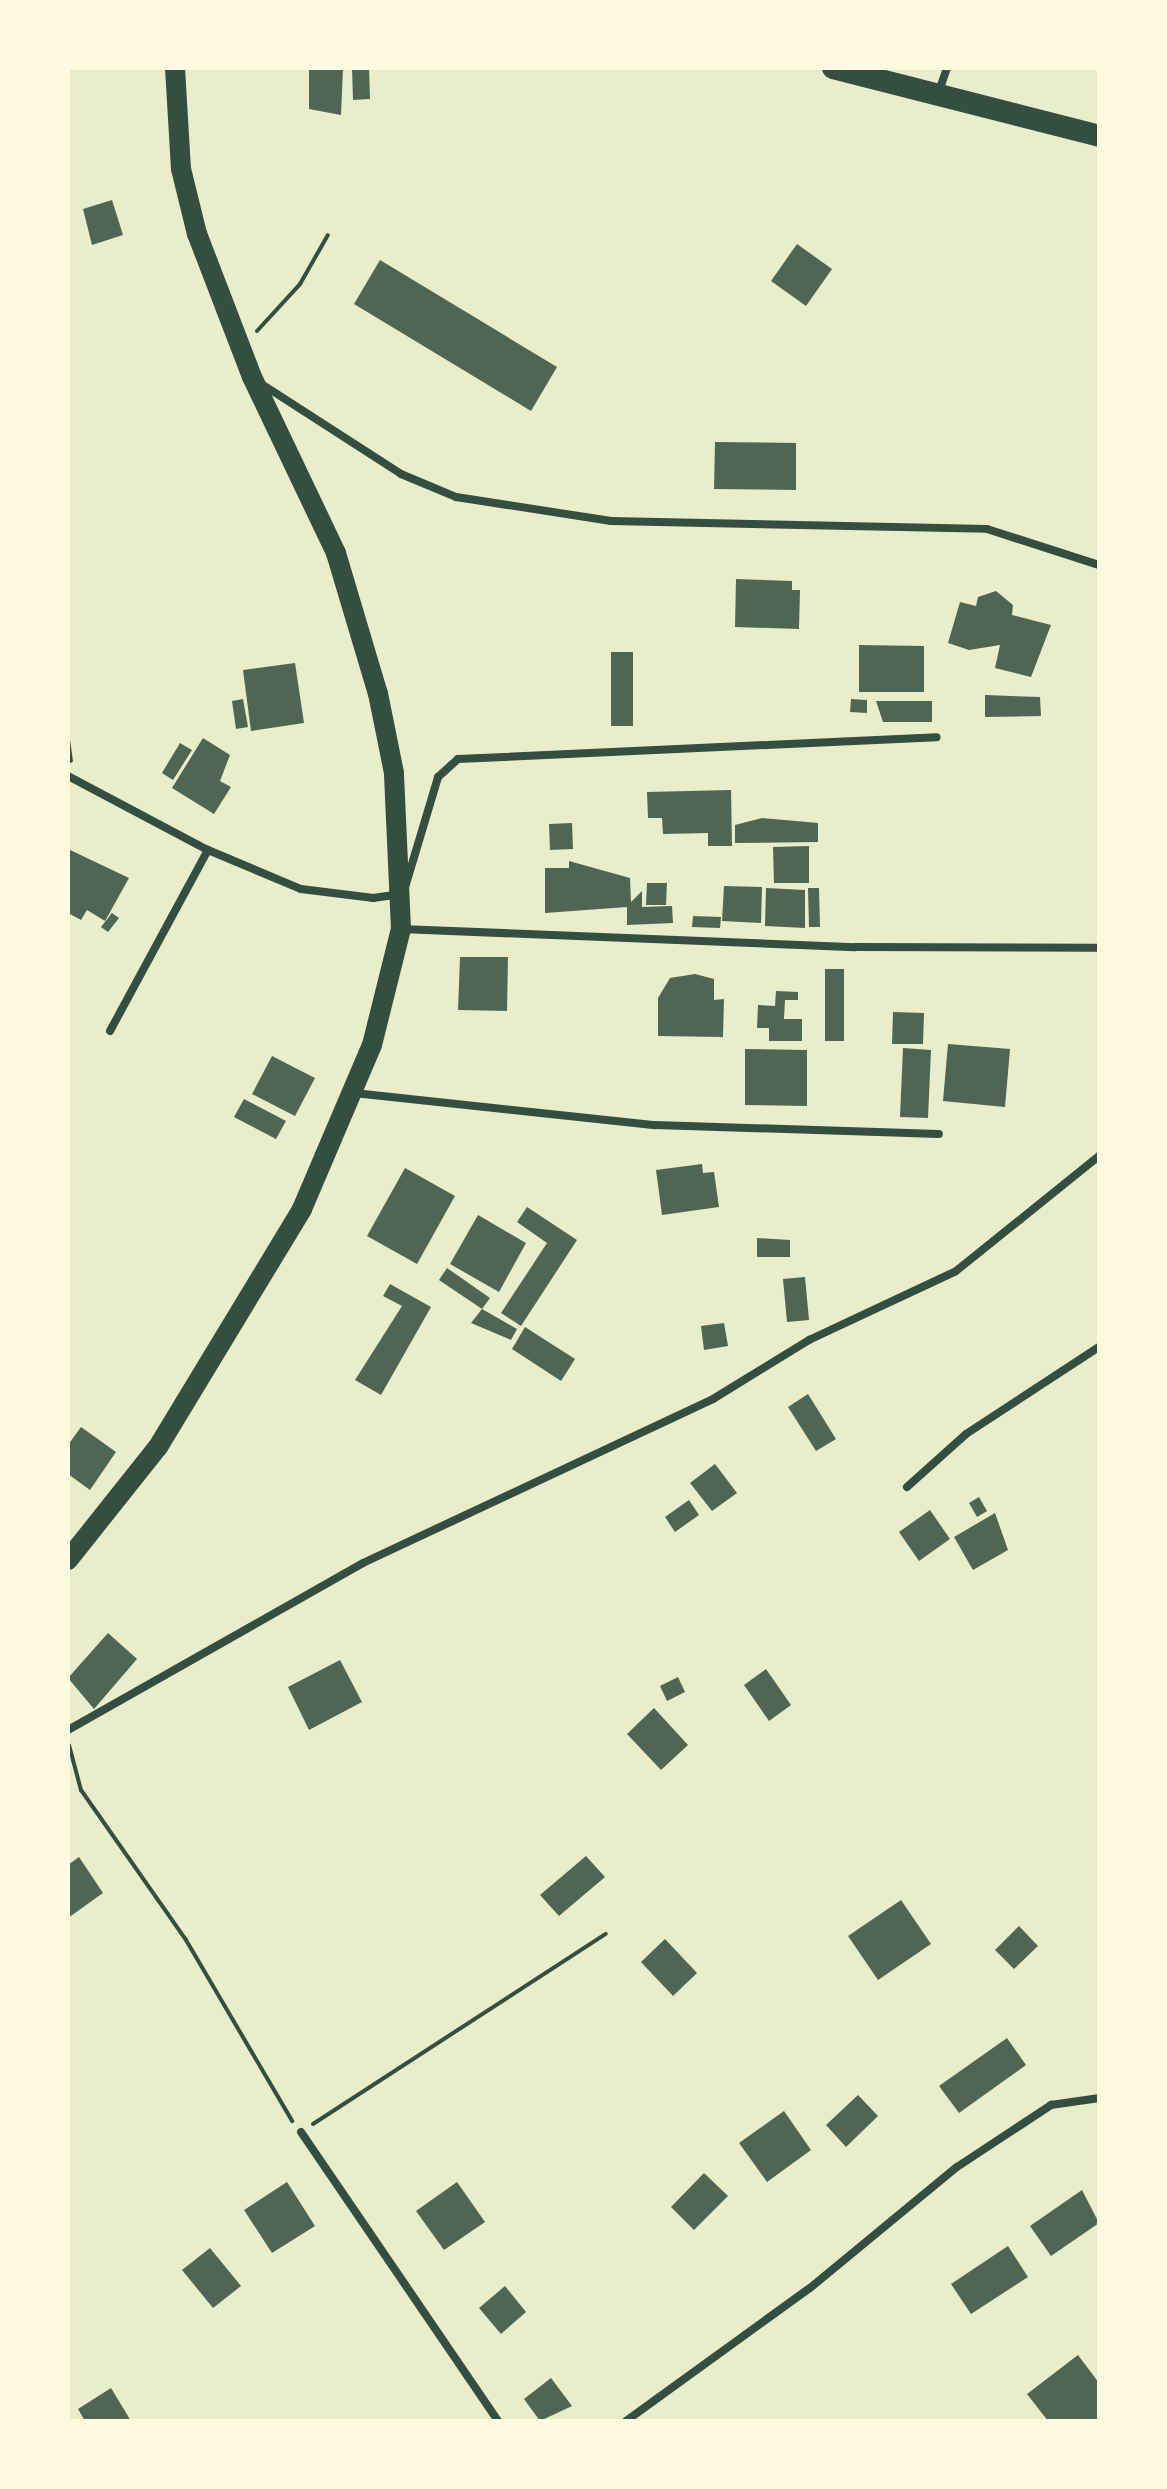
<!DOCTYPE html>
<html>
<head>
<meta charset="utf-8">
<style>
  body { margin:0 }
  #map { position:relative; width:1167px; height:2489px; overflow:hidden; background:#e9edc9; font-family:Jost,sans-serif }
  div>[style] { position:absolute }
  .building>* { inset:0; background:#4f6655 }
  .path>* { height:4px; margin:-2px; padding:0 2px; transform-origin:2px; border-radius:2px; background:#344e41 }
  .minor>* { height:8px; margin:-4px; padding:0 4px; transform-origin:4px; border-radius:4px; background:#344e41 }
  .primary>* { height:20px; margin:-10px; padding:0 10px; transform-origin:10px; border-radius:10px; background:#344e41 }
  .trunk>* { height:22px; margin:-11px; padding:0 11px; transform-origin:11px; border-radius:11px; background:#344e41 }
  span { translate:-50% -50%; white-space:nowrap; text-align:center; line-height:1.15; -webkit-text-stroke:6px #fefae0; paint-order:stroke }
  .frame { position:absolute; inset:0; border:70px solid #fefae0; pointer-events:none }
</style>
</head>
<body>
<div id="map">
  <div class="building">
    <i style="clip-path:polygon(309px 68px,343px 68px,341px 115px,309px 109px)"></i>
    <i style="clip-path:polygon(352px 68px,369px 68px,370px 99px,353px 100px)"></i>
    <i style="clip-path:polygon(112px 200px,123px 235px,92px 245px,83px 209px)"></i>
    <i style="clip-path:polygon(797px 244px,832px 269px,806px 306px,771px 281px)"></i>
    <i style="clip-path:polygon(380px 260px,557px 367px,531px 411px,354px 304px)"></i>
    <i style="clip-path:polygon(715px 442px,796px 443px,796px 490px,714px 489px)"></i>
    <i style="clip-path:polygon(736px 579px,792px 581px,792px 590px,800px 590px,799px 629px,735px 627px)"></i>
    <i style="clip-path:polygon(996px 591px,1013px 605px,1012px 615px,1051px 625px,1031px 677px,995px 668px,1000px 645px,969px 650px,948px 643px,960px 602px,976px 606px,978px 597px)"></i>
    <i style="clip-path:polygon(859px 645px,924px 646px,924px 692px,859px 692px)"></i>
    <i style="clip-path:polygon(611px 652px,633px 652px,633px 726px,611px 726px)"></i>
    <i style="clip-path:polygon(295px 663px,304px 723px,251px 731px,243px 670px)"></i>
    <i style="clip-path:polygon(985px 695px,1040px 697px,1041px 716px,985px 717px)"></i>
    <i style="clip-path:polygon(243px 699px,248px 727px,236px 729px,232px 701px)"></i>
    <i style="clip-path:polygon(851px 699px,867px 700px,867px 713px,850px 712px)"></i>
    <i style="clip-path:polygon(876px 701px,932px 701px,932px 722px,883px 722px)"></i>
    <i style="clip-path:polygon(203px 738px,230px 755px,220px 781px,231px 787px,214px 814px,172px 788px)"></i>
    <i style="clip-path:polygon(180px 743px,192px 750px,173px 780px,162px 773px)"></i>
    <i style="clip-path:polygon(731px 790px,732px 846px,708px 846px,708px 833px,663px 834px,662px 818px,648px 818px,647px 792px)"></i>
    <i style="clip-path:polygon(762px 818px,818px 823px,818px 842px,735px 843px,735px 825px)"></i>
    <i style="clip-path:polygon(572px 823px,573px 849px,550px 850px,549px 824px)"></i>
    <i style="clip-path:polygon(809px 846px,809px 883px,774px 883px,773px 847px)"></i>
    <i style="clip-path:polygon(68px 849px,129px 878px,105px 921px,87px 910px,81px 920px,68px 913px)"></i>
    <i style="clip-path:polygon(569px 861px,630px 878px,631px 902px,642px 891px,642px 907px,672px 906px,673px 923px,627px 925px,627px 907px,545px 913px,545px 868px,569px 868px)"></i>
    <i style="clip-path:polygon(647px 883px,667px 883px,666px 905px,646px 905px)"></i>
    <i style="clip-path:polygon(724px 886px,762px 887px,761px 923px,722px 921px)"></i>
    <i style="clip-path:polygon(766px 888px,805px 890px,805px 928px,765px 926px)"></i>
    <i style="clip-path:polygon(808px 888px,819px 888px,820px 927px,809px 927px)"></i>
    <i style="clip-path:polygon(112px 913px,119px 918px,108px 932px,101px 927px)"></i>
    <i style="clip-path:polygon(693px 916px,721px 917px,720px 928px,692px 927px)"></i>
    <i style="clip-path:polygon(460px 957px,508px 957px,507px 1011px,458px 1010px)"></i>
    <i style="clip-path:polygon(825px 969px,844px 969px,844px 1041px,825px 1041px)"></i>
    <i style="clip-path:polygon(695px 974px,714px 979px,714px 1000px,724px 999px,723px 1037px,658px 1036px,658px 998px,670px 978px)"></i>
    <i style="clip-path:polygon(776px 991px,798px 992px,798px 1000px,785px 1000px,784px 1019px,802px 1019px,802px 1041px,769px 1041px,769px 1028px,757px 1028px,758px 1005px,775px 1006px)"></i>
    <i style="clip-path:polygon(893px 1012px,924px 1013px,923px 1044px,892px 1044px)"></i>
    <i style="clip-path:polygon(948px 1044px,1010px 1049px,1005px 1107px,943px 1101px)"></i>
    <i style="clip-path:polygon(903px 1048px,931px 1050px,928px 1118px,900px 1117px)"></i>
    <i style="clip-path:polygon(745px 1049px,807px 1050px,807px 1106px,745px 1105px)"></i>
    <i style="clip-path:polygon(272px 1056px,315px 1078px,295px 1116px,252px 1094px)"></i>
    <i style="clip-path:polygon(244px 1099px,286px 1121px,276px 1139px,234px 1117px)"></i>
    <i style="clip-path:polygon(702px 1164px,703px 1173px,714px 1172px,719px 1207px,662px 1215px,656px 1170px)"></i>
    <i style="clip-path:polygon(405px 1168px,455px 1196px,417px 1264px,367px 1236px)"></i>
    <i style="clip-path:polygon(527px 1207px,577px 1240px,521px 1326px,501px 1313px,547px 1243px,517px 1222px)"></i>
    <i style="clip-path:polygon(478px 1215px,526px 1243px,499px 1292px,450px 1264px)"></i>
    <i style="clip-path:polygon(757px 1238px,790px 1240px,790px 1257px,757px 1257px)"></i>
    <i style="clip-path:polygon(447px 1268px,490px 1298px,482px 1309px,517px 1329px,511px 1340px,471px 1323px,482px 1309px,439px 1280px)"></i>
    <i style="clip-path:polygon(805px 1277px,809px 1320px,787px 1322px,783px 1279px)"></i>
    <i style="clip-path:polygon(390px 1284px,431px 1307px,381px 1395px,355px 1380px,402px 1306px,383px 1296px)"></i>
    <i style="clip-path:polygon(724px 1323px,728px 1346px,704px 1350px,701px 1326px)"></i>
    <i style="clip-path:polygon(525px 1327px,575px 1359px,561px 1381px,512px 1349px)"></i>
    <i style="clip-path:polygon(808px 1394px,836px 1439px,816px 1451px,788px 1407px)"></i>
    <i style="clip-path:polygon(81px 1427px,116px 1452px,90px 1490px,68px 1474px,68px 1445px)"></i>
    <i style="clip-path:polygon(715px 1464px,737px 1493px,712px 1511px,690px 1483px)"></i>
    <i style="clip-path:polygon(979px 1497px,987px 1511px,977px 1517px,969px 1503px)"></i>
    <i style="clip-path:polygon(689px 1500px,699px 1515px,675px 1532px,665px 1517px)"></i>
    <i style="clip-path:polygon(930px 1510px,950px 1539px,919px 1561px,899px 1532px)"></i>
    <i style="clip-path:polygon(995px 1513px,1008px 1550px,973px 1570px,954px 1537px)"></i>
    <i style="clip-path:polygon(108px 1633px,137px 1659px,94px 1709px,68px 1678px)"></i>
    <i style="clip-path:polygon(340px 1660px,362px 1702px,309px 1730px,288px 1687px)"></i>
    <i style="clip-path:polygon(766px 1669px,791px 1705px,769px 1721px,744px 1685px)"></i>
    <i style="clip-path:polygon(678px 1677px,685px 1692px,667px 1701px,660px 1686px)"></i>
    <i style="clip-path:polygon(654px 1708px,688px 1745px,661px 1770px,627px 1734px)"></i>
    <i style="clip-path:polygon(586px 1856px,605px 1877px,559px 1916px,540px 1895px)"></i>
    <i style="clip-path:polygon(79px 1857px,103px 1893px,68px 1918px,68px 1865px)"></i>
    <i style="clip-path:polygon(901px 1900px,931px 1944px,878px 1980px,848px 1936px)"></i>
    <i style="clip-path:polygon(1019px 1926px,1038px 1946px,1014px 1969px,995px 1950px)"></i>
    <i style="clip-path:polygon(665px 1939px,697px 1973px,673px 1996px,641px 1962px)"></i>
    <i style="clip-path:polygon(1007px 2038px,1026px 2065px,959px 2113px,939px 2086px)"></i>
    <i style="clip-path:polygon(858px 2095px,878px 2116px,846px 2147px,826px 2125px)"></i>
    <i style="clip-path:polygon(784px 2111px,811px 2150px,767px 2182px,739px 2143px)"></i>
    <i style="clip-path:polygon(704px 2173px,728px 2196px,694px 2230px,671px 2207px)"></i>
    <i style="clip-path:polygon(287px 2182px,315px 2226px,272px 2253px,244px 2210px)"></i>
    <i style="clip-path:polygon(457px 2182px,485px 2222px,444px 2250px,416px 2211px)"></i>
    <i style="clip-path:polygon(1082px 2190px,1099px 2223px,1051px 2256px,1030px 2226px)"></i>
    <i style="clip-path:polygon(1008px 2246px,1028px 2277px,971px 2314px,951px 2284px)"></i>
    <i style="clip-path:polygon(210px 2248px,241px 2286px,213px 2308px,182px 2270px)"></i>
    <i style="clip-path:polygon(505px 2286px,526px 2312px,501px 2334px,479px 2308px)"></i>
    <i style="clip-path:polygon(1078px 2355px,1099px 2383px,1099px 2421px,1048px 2421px,1027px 2394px)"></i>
    <i style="clip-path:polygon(551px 2378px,572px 2406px,540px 2421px,524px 2399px)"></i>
    <i style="clip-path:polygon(111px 2388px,131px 2421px,85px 2421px,78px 2409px)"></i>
  </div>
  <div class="path">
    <i style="left:257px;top:331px;width:64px;rotate:-47.5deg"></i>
    <i style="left:300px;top:284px;width:56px;rotate:-60.3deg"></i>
    <i style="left:68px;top:740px;width:21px;rotate:82deg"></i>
    <i style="left:69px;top:1745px;width:47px;rotate:75.1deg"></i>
    <i style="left:81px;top:1790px;width:183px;rotate:55deg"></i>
    <i style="left:186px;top:1940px;width:210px;rotate:59.6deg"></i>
    <i style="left:1099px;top:1779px;width:28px;rotate:90deg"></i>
    <i style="left:313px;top:2124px;width:349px;rotate:-33deg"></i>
  </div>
  <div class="minor">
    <i style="left:938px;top:94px;width:28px;rotate:-71deg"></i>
    <i style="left:260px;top:383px;width:168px;rotate:32.8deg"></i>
    <i style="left:401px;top:474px;width:60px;rotate:22.7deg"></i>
    <i style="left:456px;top:497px;width:157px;rotate:8.8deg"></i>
    <i style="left:611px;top:521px;width:376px;rotate:1.2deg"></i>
    <i style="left:987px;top:529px;width:118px;rotate:17.8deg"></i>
    <i style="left:68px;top:776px;width:158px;rotate:27.9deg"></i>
    <i style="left:208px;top:850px;width:101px;rotate:22.8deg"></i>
    <i style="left:301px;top:889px;width:73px;rotate:7.1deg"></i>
    <i style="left:373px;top:898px;width:30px;rotate:-8deg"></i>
    <i style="left:403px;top:894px;width:122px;rotate:-73.3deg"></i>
    <i style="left:438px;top:777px;width:27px;rotate:-42deg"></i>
    <i style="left:458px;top:759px;width:479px;rotate:-2.6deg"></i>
    <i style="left:401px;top:929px;width:454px;rotate:2.3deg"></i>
    <i style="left:855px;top:947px;width:244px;rotate:0.2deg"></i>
    <i style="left:110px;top:1031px;width:206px;rotate:-61.6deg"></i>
    <i style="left:354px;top:1093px;width:303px;rotate:6.1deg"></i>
    <i style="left:655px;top:1125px;width:284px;rotate:1.8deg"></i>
    <i style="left:907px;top:1487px;width:79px;rotate:-41.9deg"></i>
    <i style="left:966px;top:1434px;width:159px;rotate:-33.2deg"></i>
    <i style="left:68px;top:1730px;width:339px;rotate:-29.5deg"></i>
    <i style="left:363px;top:1563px;width:387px;rotate:-25.1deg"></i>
    <i style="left:713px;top:1399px;width:113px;rotate:-31.6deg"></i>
    <i style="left:809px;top:1340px;width:162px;rotate:-25.1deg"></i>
    <i style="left:956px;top:1271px;width:184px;rotate:-38.8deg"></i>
    <i style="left:301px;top:2132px;width:350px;rotate:55.7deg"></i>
    <i style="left:626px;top:2421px;width:227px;rotate:-35.9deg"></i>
    <i style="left:810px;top:2288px;width:190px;rotate:-39.5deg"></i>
    <i style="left:957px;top:2167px;width:113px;rotate:-33.4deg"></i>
    <i style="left:1051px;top:2105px;width:49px;rotate:-8.3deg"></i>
  </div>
  <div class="primary">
    <i style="left:68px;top:1560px;width:144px;rotate:-51.5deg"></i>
    <i style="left:158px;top:1447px;width:278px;rotate:-58.8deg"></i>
    <i style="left:302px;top:1209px;width:178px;rotate:-66.9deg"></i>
    <i style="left:372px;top:1045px;width:120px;rotate:-76deg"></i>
    <i style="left:401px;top:929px;width:156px;rotate:-92.6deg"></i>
    <i style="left:394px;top:773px;width:81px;rotate:-101.4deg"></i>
    <i style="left:378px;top:694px;width:147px;rotate:-106.6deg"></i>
    <i style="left:336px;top:553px;width:195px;rotate:-115.5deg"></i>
    <i style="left:252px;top:377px;width:153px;rotate:-111deg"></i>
    <i style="left:197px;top:234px;width:67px;rotate:-103.8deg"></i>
    <i style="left:181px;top:169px;width:101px;rotate:-93.4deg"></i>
  </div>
  <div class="trunk">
    <i style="left:833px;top:68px;width:275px;rotate:14.3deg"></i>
  </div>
  <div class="frame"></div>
</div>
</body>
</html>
